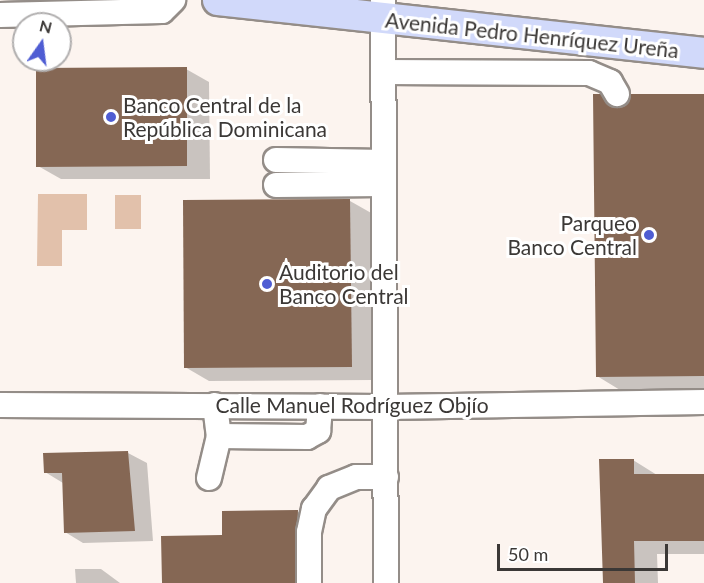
<!DOCTYPE html>
<html>
<head>
<meta charset="utf-8">
<style>
  body { margin:0 }
  #map { position:relative; width:704px; height:583px; overflow:hidden; background:#fcf4ef; font-family:Lato,sans-serif }
  div>[style] { position:absolute }
  .green>* { inset:0; background:#e2c1ab }
  .shadow>* { inset:0; background:#0003 }
  .building>* { inset:0; background:#856754 }
  .roads { filter:drop-shadow(2px 0 #948d88) drop-shadow(-2px 0 #948d88) drop-shadow(0 2px #948d88) drop-shadow(0 -2px #948d88) }
  .minor>* { height:24px; margin:-12px; padding:0 12px; transform-origin:12px; border-radius:12px; background:#fff }
  .major>* { height:30px; margin:-15px; padding:0 15px; transform-origin:15px; border-radius:15px; background:#d1d9fa }
  .dots>* { width:16px; height:16px; translate:-50% -50%; box-sizing:border-box; border:3px solid #fff; border-radius:50% }
  span { translate:-50% -50%; white-space:nowrap; text-align:center; line-height:1.15; -webkit-text-stroke:6px #fff; paint-order:stroke }
  .street-label { font-size:21px; color:#3b3836 }
  .poi-label { font-size:21px; color:#3b3836 }
  .left { translate:0 -50%; text-align:left }
  .right { translate:-100% -50%; text-align:right }
  .north { position:absolute; left:12px; top:12px; width:60px; height:60px; box-sizing:border-box; background:#fff; border:2px solid #b1afaf; border-radius:50%; rotate:14deg; font-size:16px; font-weight:700; line-height:24px; text-align:center; color:#3b3836 }
  .north::after { content:''; display:block; margin:auto; width:21px; height:27px; background:#4f5dd3; clip-path:polygon(50% 0,100% 100%,50% 72%,0 100%) }
  .scale { position:absolute; left:497px; top:544px; width:171px; height:27px; box-sizing:border-box; border:3px solid #3b3836; border-top:0; padding-left:8px; font-size:18px; line-height:21px; white-space:nowrap; color:#3b3836; -webkit-text-stroke:4px #fff; paint-order:stroke }
</style>
</head>
<body>
<div id="map">
  <div class="green">
    <i style="clip-path:polygon(38px 194px,87px 194px,87px 230px,62px 230px,62px 266px,37px 266px)"></i>
    <i style="clip-path:polygon(115px 195px,141px 195px,141px 229px,115px 229px)"></i>
  </div>
  <div class="shadow">
    <i style="clip-path:polygon(186px 69px,209px 82px,210px 179px,61px 179px,38px 166px)"></i>
    <i style="clip-path:polygon(704px 95px,704px 389px,620px 390px,597px 376px,600px 96px,622px 108px)"></i>
    <i style="clip-path:polygon(350px 201px,373px 214px,374px 380px,209px 381px,185px 367px)"></i>
    <i style="clip-path:polygon(128px 453px,147px 463px,153px 541px,83px 543px,65px 532px,63px 483px,45px 472px)"></i>
    <i style="clip-path:polygon(633px 460px,657px 475px,704px 475px,704px 554px,657px 554px,658px 583px,603px 583px)"></i>
    <i style="clip-path:polygon(297px 511px,320px 525px,318px 583px,164px 583px,224px 537px)"></i>
    <i style="clip-path:polygon(75px 569px,101px 569px,120px 583px,76px 583px)"></i>
  </div>
  <div class="building">
    <i style="clip-path:polygon(187px 67px,187px 166px,36px 167px,36px 68px)"></i>
    <i style="clip-path:polygon(593px 94px,601px 94px,616px 108px,625px 106px,631px 94px,704px 94px,704px 376px,596px 377px)"></i>
    <i style="clip-path:polygon(350px 199px,352px 367px,184px 368px,183px 200px)"></i>
    <i style="clip-path:polygon(128px 451px,135px 531px,64px 533px,62px 473px,44px 473px,43px 453px)"></i>
    <i style="clip-path:polygon(599px 459px,634px 459px,634px 474px,704px 474px,704px 541px,634px 541px,635px 583px,603px 583px)"></i>
    <i style="clip-path:polygon(298px 510px,295px 583px,162px 583px,161px 536px,222px 535px,222px 511px)"></i>
  </div>
  <div class="roads">
    <div class="minor">
      <i style="left:383px;top:0;width:583px;rotate:89.71deg"></i>
      <i style="left:0;top:15px;width:162px;rotate:-1.4deg"></i>
      <i style="left:162px;top:11px;width:16px;rotate:-45deg"></i>
      <i style="left:383px;top:72px;width:206px;rotate:0.3deg"></i>
      <i style="left:589px;top:73px;width:23px;rotate:23deg"></i>
      <i style="left:610px;top:82px;width:14px;rotate:60deg"></i>
      <i style="left:276px;top:160px;width:108px;rotate:1.1deg"></i>
      <i style="left:276px;top:185px;width:108px;rotate:-0.5deg"></i>
      <i style="left:0;top:405px;width:385px;rotate:0.3deg"></i>
      <i style="left:385px;top:407px;width:319px;rotate:-0.9deg"></i>
      <i style="left:215px;top:405px;width:31px;rotate:83deg"></i>
      <i style="left:219px;top:436px;width:88px;rotate:0.7deg"></i>
      <i style="left:307px;top:437px;width:13px;rotate:-29deg"></i>
      <i style="left:318px;top:431px;width:25px;rotate:-85deg"></i>
      <i style="left:209px;top:478px;width:43px;rotate:-76.6deg"></i>
      <i style="left:309px;top:583px;width:51px;rotate:-90deg"></i>
      <i style="left:309px;top:532px;width:24px;rotate:-78deg"></i>
      <i style="left:314px;top:509px;width:26px;rotate:-54deg"></i>
      <i style="left:329px;top:488px;width:29px;rotate:-22deg"></i>
      <i style="left:356px;top:477px;width:30px"></i>
    </div>
    <div class="major">
      <i style="left:218px;top:0;width:489px;rotate:6.2deg"></i>
    </div>
  </div>
  <div class="dots">
    <i style="left:111px;top:117px;background:#4f5dd3"></i>
    <i style="left:649px;top:235px;background:#4f5dd3"></i>
    <i style="left:267px;top:284px;background:#4f5dd3"></i>
  </div>
  <div class="street-label">
    <span style="left:532px;top:35px;rotate:6deg">Avenida Pedro Henríquez Ureña</span>
    <span style="left:352px;top:405px">Calle Manuel Rodríguez Objío</span>
  </div>
  <div class="poi-label">
    <span class="left" style="left:123px;top:117px">Banco Central de la<br>República Dominicana</span>
    <span class="right" style="left:637px;top:235px">Parqueo<br>Banco Central</span>
    <span class="left" style="left:279px;top:284px">Auditorio del<br>Banco Central</span>
  </div>
  <div class="north">N</div>
  <div class="scale">50 m</div>
</div>
</body>
</html>
